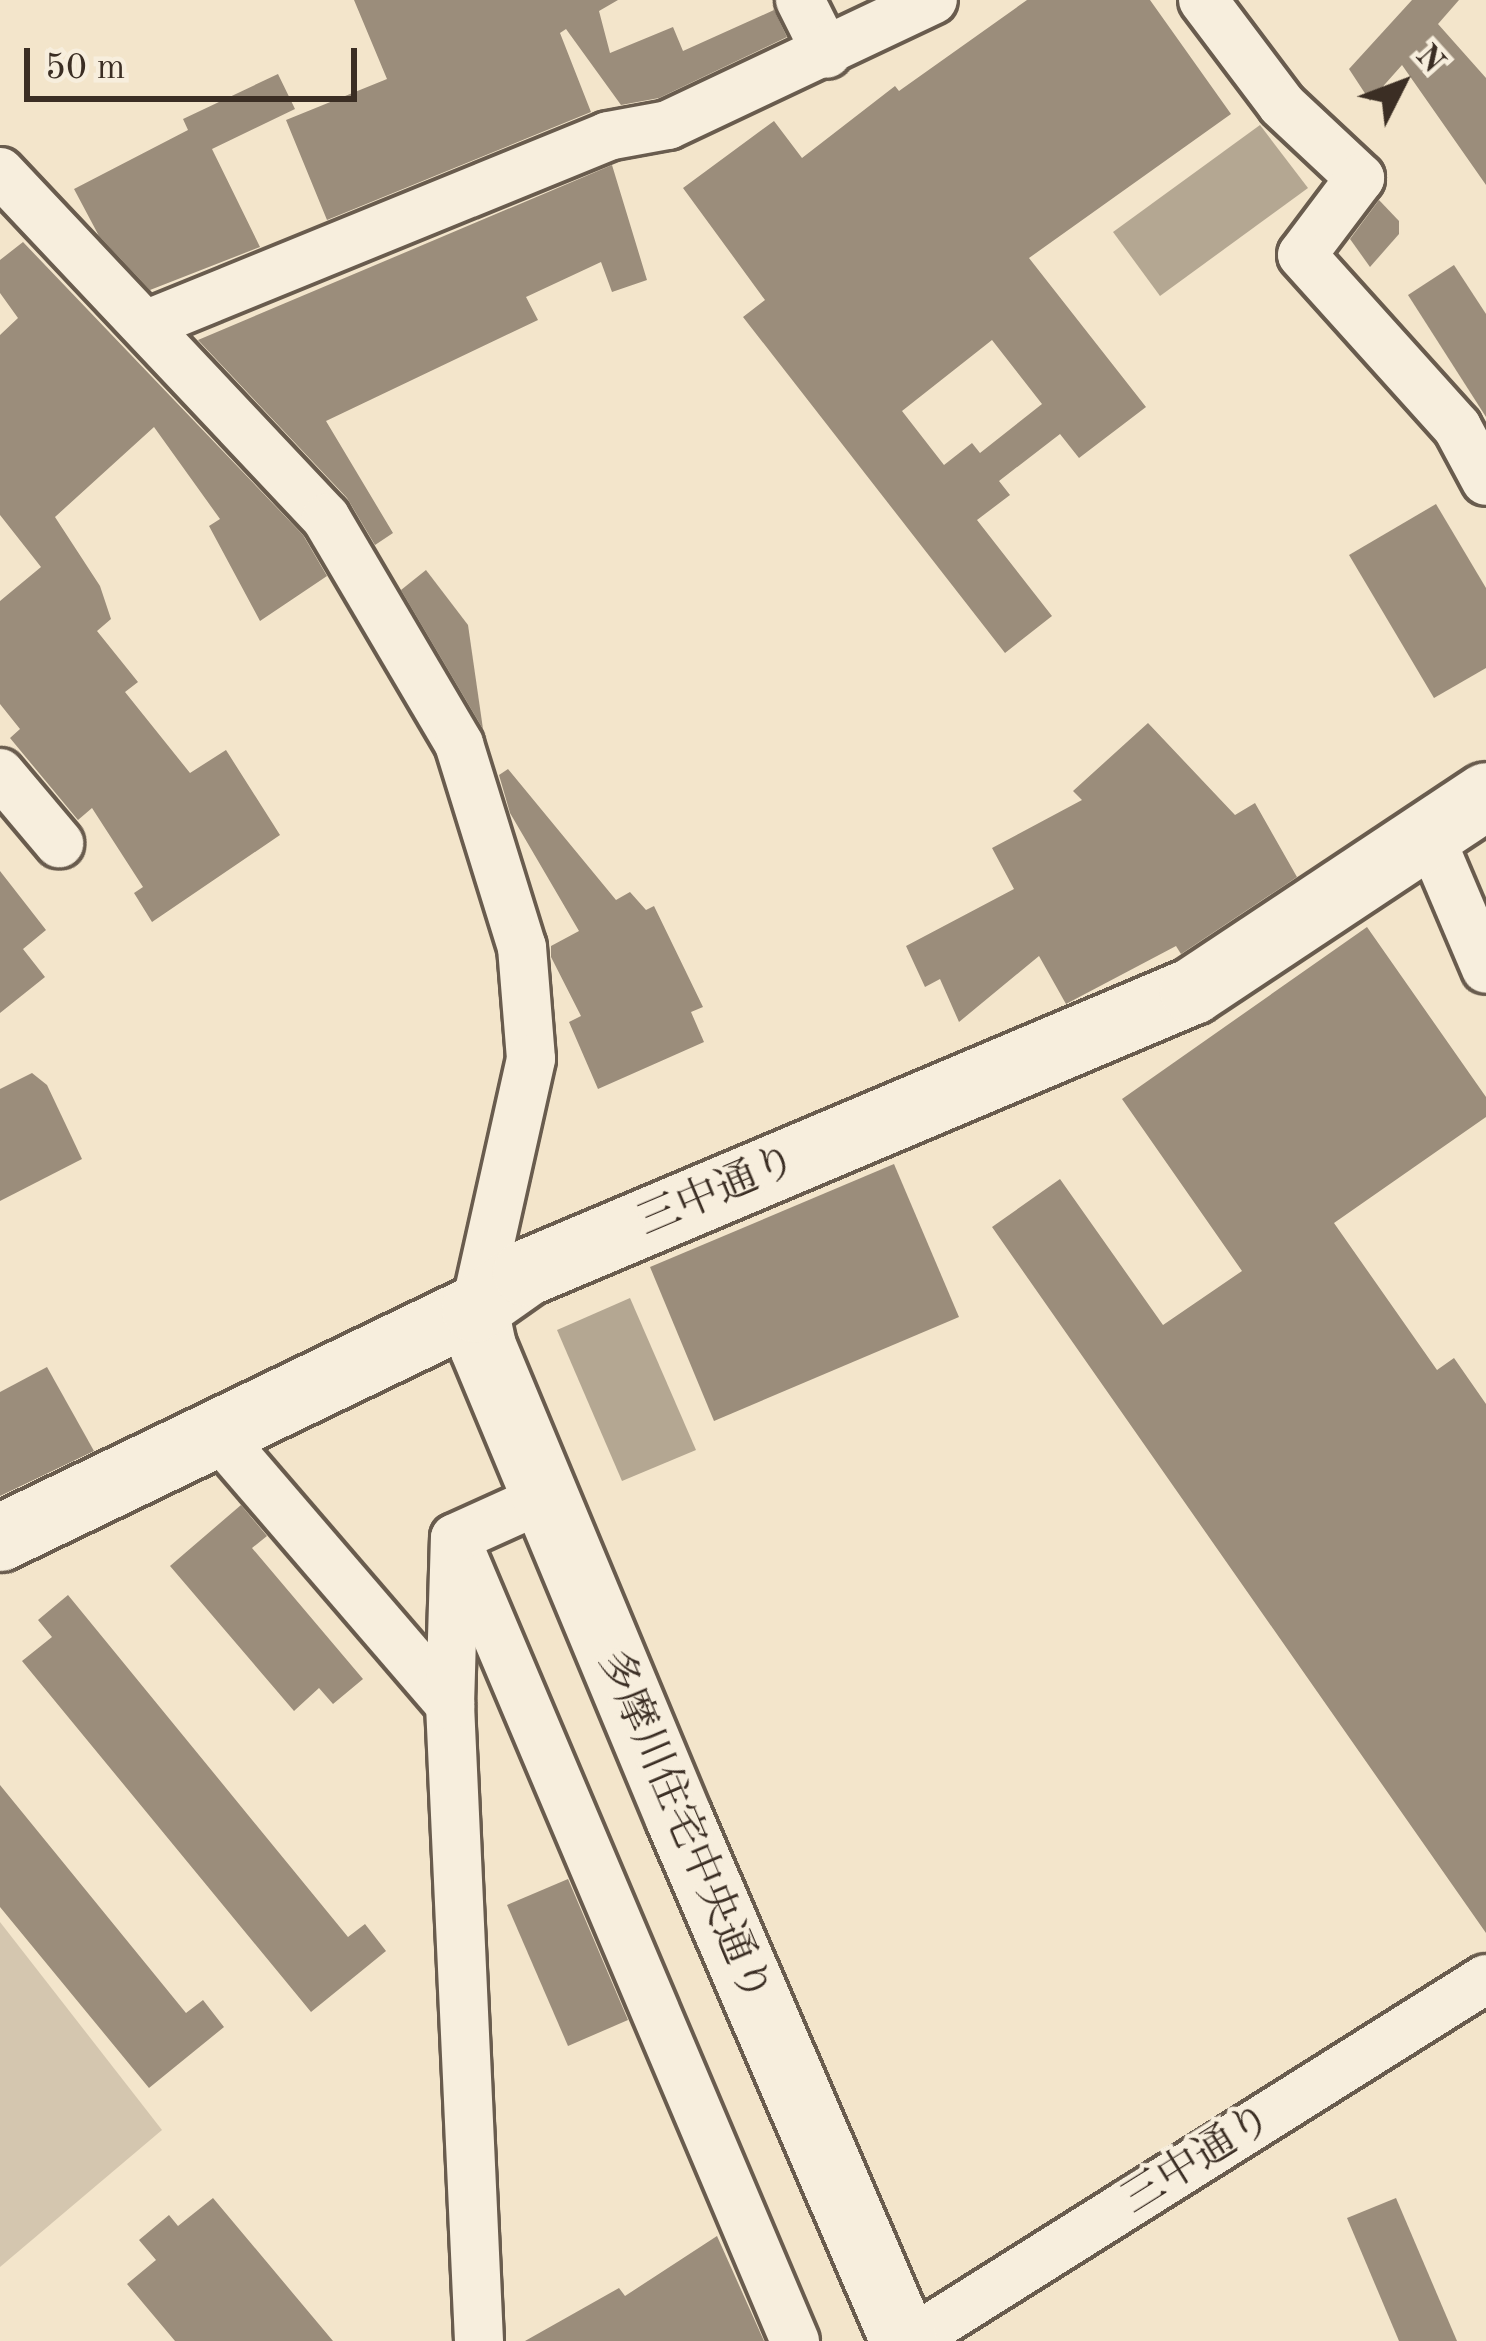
<!DOCTYPE html>
<html>
<head>
<meta charset="utf-8">
<style>
  body { margin:0 }
  #map { position:relative; width:1486px; height:2341px; overflow:hidden; background:#f3e5cb; font-family:"Old Standard TT","Noto Serif JP",serif }
  div>[style] { position:absolute }
  .green>* { inset:0; background:#d4c6af }
  .water>* { inset:0; background:#b4a792 }
  .building>* { inset:0; background:#9b8d7b }
  .roads { filter:drop-shadow(3px 0 #695c4e) drop-shadow(-3px 0 #695c4e) drop-shadow(0 3px #695c4e) drop-shadow(0 -3px #695c4e) }
  .street>* { height:48px; margin:-24px; padding:0 24px; transform-origin:24px; border-radius:24px; background:#f7eedd }
  .secondary>* { height:66px; margin:-33px; padding:0 33px; transform-origin:33px; border-radius:33px; background:#f7eedd }
  span { translate:-50% -50%; white-space:nowrap; text-align:center; line-height:1.15; -webkit-text-stroke:9px #f7eedd; paint-order:stroke }
  .street-label { font-size:42px; color:#3b2e24 }
  .north { position:absolute; left:1342px; top:24px; width:120px; height:120px; -webkit-text-stroke:9px #f7eedd; paint-order:stroke; rotate:48deg; font-size:33px; font-weight:700; line-height:48px; text-align:center; color:#3b2e24 }
  .north::after { content:''; display:block; margin:auto; width:42px; height:54px; background:#3b2e24; clip-path:polygon(50% 0,100% 100%,50% 72%,0 100%) }
  .scale { position:absolute; left:24px; top:48px; width:333px; height:54px; box-sizing:border-box; border:6px solid #3b2e24; border-top:0; padding-left:15px; font-size:36px; line-height:42px; white-space:nowrap; color:#3b2e24; -webkit-text-stroke:9px #f7eedd; paint-order:stroke }
</style>
</head>
<body>
<div id="map">
  <div class="green">
    <i style="clip-path:polygon(0 1922px,162px 2130px,0 2267px)"></i>
  </div>
  <div class="water">
    <i style="clip-path:polygon(1260px 125px,1308px 188px,1160px 296px,1113px 232px)"></i>
    <i style="clip-path:polygon(630px 1298px,696px 1450px,622px 1481px,557px 1330px)"></i>
  </div>
  <div class="building">
    <i style="clip-path:polygon(354px 0,618px 0,599px 11px,610px 53px,673px 27px,683px 51px,774px 10px,787px 37px,659px 98px,621px 105px,566px 29px,560px 33px,591px 112px,327px 220px,286px 120px,387px 79px)"></i>
    <i style="clip-path:polygon(evenodd,1027px 0,1150px 0,1231px 114px,1029px 258px,1146px 407px,1079px 458px,1060px 434px,999px 481px,1010px 495px,977px 520px,1052px 616px,1005px 653px,743px 317px,765px 300px,683px 188px,774px 121px,802px 158px,895px 86px,899px 91px,1027px 0,992px 340px,1042px 404px,980px 453px,972px 443px,944px 465px,902px 411px,992px 340px)"></i>
    <i style="clip-path:polygon(1412px 0,1459px 0,1438px 24px,1486px 78px,1486px 185px,1402px 65px,1370px 101px,1349px 69px)"></i>
    <i style="clip-path:polygon(278px 74px,295px 109px,212px 149px,260px 247px,150px 290px,99px 236px,74px 189px,188px 130px,183px 119px)"></i>
    <i style="clip-path:polygon(612px 165px,647px 280px,612px 292px,601px 262px,526px 297px,538px 320px,326px 421px,393px 533px,375px 545px,347px 498px,198px 340px)"></i>
    <i style="clip-path:polygon(1379px 200px,1399px 221px,1399px 234px,1370px 267px,1350px 239px)"></i>
    <i style="clip-path:polygon(23px 242px,303px 535px,327px 576px,260px 621px,209px 526px,220px 519px,154px 427px,55px 517px,100px 586px,111px 619px,97px 631px,138px 682px,125px 692px,190px 773px,226px 750px,280px 835px,152px 922px,134px 893px,143px 887px,92px 808px,78px 820px,10px 738px,20px 729px,0 704px,0 601px,41px 567px,0 515px,0 335px,18px 318px,0 293px,0 260px)"></i>
    <i style="clip-path:polygon(1454px 265px,1486px 314px,1486px 417px,1408px 295px)"></i>
    <i style="clip-path:polygon(1436px 504px,1486px 588px,1486px 668px,1434px 698px,1349px 555px)"></i>
    <i style="clip-path:polygon(426px 570px,468px 625px,483px 729px,401px 590px)"></i>
    <i style="clip-path:polygon(1148px 723px,1235px 815px,1255px 803px,1297px 877px,1181px 954px,1176px 946px,1066px 1004px,1039px 956px,959px 1022px,940px 979px,925px 987px,906px 946px,1014px 889px,992px 848px,1082px 800px,1073px 791px)"></i>
    <i style="clip-path:polygon(508px 769px,616px 900px,630px 892px,646px 910px,654px 906px,703px 1007px,691px 1012px,704px 1042px,598px 1089px,569px 1022px,581px 1016px,551px 957px,551px 946px,579px 931px,510px 813px,499px 775px)"></i>
    <i style="clip-path:polygon(0 871px,46px 930px,23px 949px,45px 977px,0 1013px)"></i>
    <i style="clip-path:polygon(1367px 927px,1486px 1097px,1486px 1117px,1334px 1223px,1437px 1370px,1454px 1358px,1486px 1404px,1486px 1933px,992px 1227px,1060px 1179px,1163px 1325px,1242px 1271px,1122px 1099px)"></i>
    <i style="clip-path:polygon(32px 1073px,47px 1085px,82px 1159px,0 1201px,0 1089px)"></i>
    <i style="clip-path:polygon(894px 1164px,959px 1317px,714px 1421px,650px 1267px)"></i>
    <i style="clip-path:polygon(47px 1367px,94px 1451px,0 1496px,0 1392px)"></i>
    <i style="clip-path:polygon(241px 1505px,267px 1536px,252px 1548px,363px 1679px,333px 1704px,319px 1688px,294px 1711px,170px 1566px)"></i>
    <i style="clip-path:polygon(68px 1595px,348px 1937px,365px 1924px,386px 1951px,311px 2012px,22px 1661px,52px 1637px,38px 1620px)"></i>
    <i style="clip-path:polygon(0 1785px,186px 2013px,203px 2000px,224px 2027px,149px 2088px,0 1907px)"></i>
    <i style="clip-path:polygon(568px 1879px,628px 2020px,568px 2046px,507px 1905px)"></i>
    <i style="clip-path:polygon(213px 2198px,333px 2341px,175px 2341px,127px 2284px,156px 2260px,139px 2240px,169px 2215px,178px 2226px)"></i>
    <i style="clip-path:polygon(1396px 2198px,1457px 2341px,1399px 2341px,1347px 2218px)"></i>
    <i style="clip-path:polygon(717px 2236px,764px 2341px,525px 2341px,619px 2288px,625px 2296px)"></i>
  </div>
  <div class="roads">
    <div class="street">
      <i style="left:800px;top:0;width:60px;rotate:63.4deg"></i>
      <i style="left:1203px;top:0;width:131px;rotate:53deg"></i>
      <i style="left:1282px;top:105px;width:107px;rotate:43.1deg"></i>
      <i style="left:1360px;top:178px;width:96px;rotate:127deg"></i>
      <i style="left:1302px;top:255px;width:232px;rotate:48deg"></i>
      <i style="left:1457px;top:427px;width:61px;rotate:61.8deg"></i>
      <i style="left:0;top:172px;width:475px;rotate:46.7deg"></i>
      <i style="left:326px;top:518px;width:262px;rotate:59.5deg"></i>
      <i style="left:459px;top:744px;width:213px;rotate:72.8deg"></i>
      <i style="left:522px;top:947px;width:112px;rotate:85.4deg"></i>
      <i style="left:531px;top:1059px;width:256px;rotate:102.6deg"></i>
      <i style="left:148px;top:324px;width:497px;rotate:-22.2deg"></i>
      <i style="left:608px;top:136px;width:61px;rotate:-10.4deg"></i>
      <i style="left:668px;top:125px;width:293px;rotate:-25.3deg"></i>
      <i style="left:0;top:773px;width:92px;rotate:49.9deg"></i>
      <i style="left:1430px;top:837px;width:143px;rotate:67deg"></i>
      <i style="left:213px;top:1429px;width:364px;rotate:49.3deg"></i>
      <i style="left:462px;top:1554px;width:855px;rotate:67.07deg"></i>
      <i style="left:479px;top:2341px;width:637px;rotate:-92.61deg"></i>
      <i style="left:450px;top:1705px;width:167px;rotate:-88.3deg"></i>
      <i style="left:455px;top:1538px;width:100px;rotate:-24.3deg"></i>
      <i style="left:910px;top:2341px;width:680px;rotate:-32.15deg"></i>
    </div>
    <div class="secondary">
      <i style="left:475px;top:1309px;width:39px;rotate:78deg"></i>
      <i style="left:483px;top:1347px;width:510px;rotate:67.41deg"></i>
      <i style="left:679px;top:1818px;width:569px;rotate:66.72deg"></i>
      <i style="left:0;top:1538px;width:527px;rotate:-25.74deg"></i>
      <i style="left:475px;top:1309px;width:62px;rotate:-35.2deg"></i>
      <i style="left:526px;top:1273px;width:724px;rotate:-22.92deg"></i>
      <i style="left:1193px;top:991px;width:352px;rotate:-33.6deg"></i>
    </div>
  </div>
  <div class="street-label">
    <span style="left:718px;top:1192px;rotate:-23deg">三中通り</span>
    <span style="left:683px;top:1827px;rotate:67deg">多摩川住宅中央通り</span>
    <span style="left:1198px;top:2160px;rotate:-32deg">三中通り</span>
  </div>
  <div class="north">N</div>
  <div class="scale">50 m</div>
</div>
</body>
</html>
